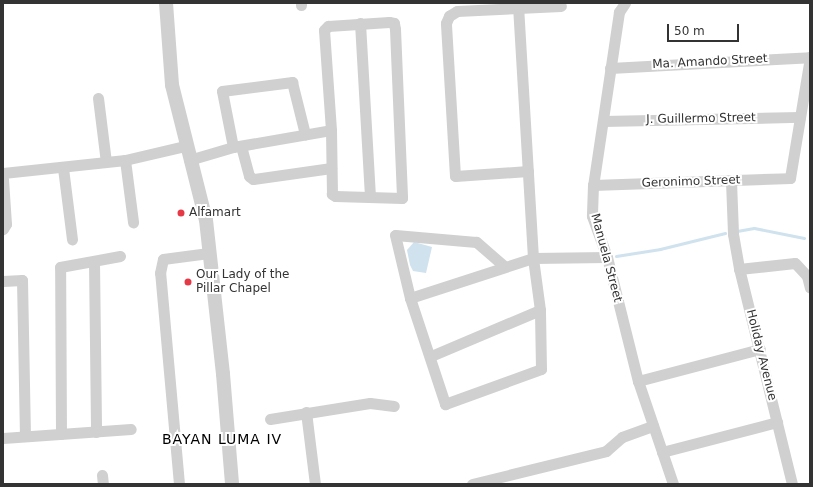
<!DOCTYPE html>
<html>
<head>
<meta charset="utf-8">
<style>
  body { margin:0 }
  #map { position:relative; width:813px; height:487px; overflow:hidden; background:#fff; font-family:"DejaVu Sans",sans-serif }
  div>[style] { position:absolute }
  .water>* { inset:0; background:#cfe2ee }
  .stream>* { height:3px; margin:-1.5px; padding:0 1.5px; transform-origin:1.5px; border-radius:1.5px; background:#cfe2ee }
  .minor>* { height:11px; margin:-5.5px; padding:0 5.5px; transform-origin:5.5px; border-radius:5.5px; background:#d0d0d0 }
  .tertiary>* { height:14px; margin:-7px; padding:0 7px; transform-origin:7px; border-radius:7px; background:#d0d0d0 }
  .dots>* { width:11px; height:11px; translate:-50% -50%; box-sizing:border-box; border:2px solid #fff; border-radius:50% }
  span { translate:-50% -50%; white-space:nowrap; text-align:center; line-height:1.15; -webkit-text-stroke:4px #fff; paint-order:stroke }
  .street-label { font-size:12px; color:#333 }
  .poi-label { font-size:12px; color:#333 }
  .left { translate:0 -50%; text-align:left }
  .quarter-label { font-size:14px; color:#000; letter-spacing:1px }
  .frame { position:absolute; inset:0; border:4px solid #333; pointer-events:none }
  .scale { position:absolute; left:667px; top:24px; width:72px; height:18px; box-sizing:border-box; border:2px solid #333; border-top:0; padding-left:5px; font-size:12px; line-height:14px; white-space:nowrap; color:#333; -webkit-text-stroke:3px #fff; paint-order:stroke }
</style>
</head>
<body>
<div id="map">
  <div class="water">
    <i style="clip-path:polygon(414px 242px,432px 247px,426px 273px,413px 271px,410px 265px,407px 250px)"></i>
  </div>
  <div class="stream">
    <i style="left:737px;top:231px;width:17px;rotate:-10deg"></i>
    <i style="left:754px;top:228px;width:51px;rotate:11.3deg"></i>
    <i style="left:616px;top:256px;width:45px;rotate:-9deg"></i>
    <i style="left:660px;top:249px;width:67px;rotate:-13.8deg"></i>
  </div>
  <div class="minor">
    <i style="left:301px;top:3px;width:2px;rotate:90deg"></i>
    <i style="left:625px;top:3px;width:11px;rotate:124deg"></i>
    <i style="left:619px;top:12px;width:175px;rotate:98.5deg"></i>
    <i style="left:593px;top:185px;width:31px;rotate:92deg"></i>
    <i style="left:592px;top:216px;width:44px;rotate:69.9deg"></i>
    <i style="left:607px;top:257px;width:128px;rotate:76deg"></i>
    <i style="left:638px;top:381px;width:109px;rotate:71.2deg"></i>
    <i style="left:389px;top:22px;width:5px;rotate:11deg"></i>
    <i style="left:394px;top:23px;width:6px;rotate:81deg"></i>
    <i style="left:395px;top:29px;width:169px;rotate:87.6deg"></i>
    <i style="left:402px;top:198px;width:67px;rotate:-178.3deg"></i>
    <i style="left:335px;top:196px;width:4px;rotate:-146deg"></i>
    <i style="left:332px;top:194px;width:64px;rotate:-90.9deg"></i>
    <i style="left:331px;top:130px;width:100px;rotate:-94deg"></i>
    <i style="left:324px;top:30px;width:6px;rotate:-45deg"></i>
    <i style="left:328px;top:26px;width:61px;rotate:-3.8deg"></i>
    <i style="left:360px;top:23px;width:173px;rotate:86.7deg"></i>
    <i style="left:610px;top:68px;width:200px;rotate:-3.1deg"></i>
    <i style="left:98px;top:98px;width:64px;rotate:82.9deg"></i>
    <i style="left:603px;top:121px;width:197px;rotate:-1.2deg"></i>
    <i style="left:241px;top:146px;width:31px;rotate:75deg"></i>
    <i style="left:249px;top:176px;width:5px;rotate:37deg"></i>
    <i style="left:253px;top:179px;width:79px;rotate:-8deg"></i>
    <i style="left:233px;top:147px;width:57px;rotate:-101.1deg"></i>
    <i style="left:222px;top:91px;width:71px;rotate:-7.3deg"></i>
    <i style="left:292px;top:82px;width:54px;rotate:76deg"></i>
    <i style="left:125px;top:160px;width:63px;rotate:82.6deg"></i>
    <i style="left:189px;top:160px;width:46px;rotate:-16.5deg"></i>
    <i style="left:233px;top:147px;width:99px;rotate:-9.8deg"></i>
    <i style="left:63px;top:168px;width:72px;rotate:82.8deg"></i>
    <i style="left:528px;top:171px;width:73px;rotate:176.1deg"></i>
    <i style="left:455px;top:176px;width:153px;rotate:-93.4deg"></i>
    <i style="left:446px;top:23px;width:8px;rotate:-67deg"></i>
    <i style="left:449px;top:16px;width:9px;rotate:-32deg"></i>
    <i style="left:457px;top:11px;width:104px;rotate:-2.8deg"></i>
    <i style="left:3px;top:173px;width:123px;rotate:-6.1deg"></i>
    <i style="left:125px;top:160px;width:62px;rotate:-13.1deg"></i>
    <i style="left:3px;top:179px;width:45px;rotate:86.2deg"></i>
    <i style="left:6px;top:224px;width:6px;rotate:121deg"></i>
    <i style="left:731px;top:181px;width:53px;rotate:87.8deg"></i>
    <i style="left:733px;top:234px;width:36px;rotate:80deg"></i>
    <i style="left:593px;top:185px;width:197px;rotate:-2deg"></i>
    <i style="left:790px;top:178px;width:123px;rotate:-80.6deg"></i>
    <i style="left:94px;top:262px;width:170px;rotate:89.3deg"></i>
    <i style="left:504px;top:266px;width:37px;rotate:-139deg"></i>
    <i style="left:476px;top:242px;width:81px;rotate:-175.1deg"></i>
    <i style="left:395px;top:235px;width:65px;rotate:76.6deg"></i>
    <i style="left:410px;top:298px;width:112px;rotate:71.7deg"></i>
    <i style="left:445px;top:404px;width:102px;rotate:-20deg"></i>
    <i style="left:541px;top:369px;width:59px;rotate:-91deg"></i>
    <i style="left:540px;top:310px;width:52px;rotate:-97.7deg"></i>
    <i style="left:533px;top:258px;width:74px;rotate:-0.8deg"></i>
    <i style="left:3px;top:281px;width:19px;rotate:-3deg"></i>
    <i style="left:22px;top:280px;width:156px;rotate:88.9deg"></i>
    <i style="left:410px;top:298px;width:129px;rotate:-18deg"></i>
    <i style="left:533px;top:258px;width:255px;rotate:-93.4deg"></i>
    <i style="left:431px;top:356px;width:118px;rotate:-22.9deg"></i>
    <i style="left:638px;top:381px;width:126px;rotate:-14.7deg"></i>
    <i style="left:306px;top:412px;width:73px;rotate:82.9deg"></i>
    <i style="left:270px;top:419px;width:101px;rotate:-9.1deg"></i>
    <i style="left:370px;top:403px;width:24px;rotate:7deg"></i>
    <i style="left:61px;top:434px;width:167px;rotate:-90.3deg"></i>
    <i style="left:60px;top:267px;width:61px;rotate:-10.4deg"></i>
    <i style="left:3px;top:438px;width:128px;rotate:-4deg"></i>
    <i style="left:662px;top:452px;width:119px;rotate:-14.6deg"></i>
    <i style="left:102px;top:475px;width:9px;rotate:84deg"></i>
    <i style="left:179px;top:484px;width:212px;rotate:-95.1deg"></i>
    <i style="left:160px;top:273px;width:14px;rotate:-78deg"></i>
    <i style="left:163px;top:259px;width:46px;rotate:-7.4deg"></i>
    <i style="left:472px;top:484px;width:138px;rotate:-13.8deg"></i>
    <i style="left:606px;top:451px;width:21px;rotate:-41deg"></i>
    <i style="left:622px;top:437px;width:33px;rotate:-20deg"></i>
    <i style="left:792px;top:484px;width:221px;rotate:-103.8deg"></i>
    <i style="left:739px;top:269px;width:56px;rotate:-6.1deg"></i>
    <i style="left:795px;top:263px;width:18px;rotate:47deg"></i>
    <i style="left:807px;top:276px;width:12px;rotate:76deg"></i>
  </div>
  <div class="tertiary">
    <i style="left:166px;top:3px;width:82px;rotate:85.8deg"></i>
    <i style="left:172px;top:85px;width:139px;rotate:75.9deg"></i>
    <i style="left:206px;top:220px;width:155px;rotate:83.7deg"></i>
    <i style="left:223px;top:374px;width:110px;rotate:85.3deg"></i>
  </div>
  <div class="dots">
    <i style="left:181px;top:213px;background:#e63946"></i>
    <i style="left:188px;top:282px;background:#e63946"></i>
  </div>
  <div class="street-label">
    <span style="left:710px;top:62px;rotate:-3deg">Ma. Amando Street</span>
    <span style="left:701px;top:119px;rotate:-1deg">J. Guillermo Street</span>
    <span style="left:691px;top:182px;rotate:-2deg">Geronimo Street</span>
    <span style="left:606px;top:258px;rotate:75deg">Manuela Street</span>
    <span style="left:761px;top:355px;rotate:76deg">Holiday Avenue</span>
  </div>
  <div class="poi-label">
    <span class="left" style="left:189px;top:213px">Alfamart</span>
    <span class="left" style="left:196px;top:282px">Our Lady of the<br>Pillar Chapel</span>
  </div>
  <div class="quarter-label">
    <span style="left:222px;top:439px">BAYAN LUMA IV</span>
  </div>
  <div class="frame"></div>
  <div class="scale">50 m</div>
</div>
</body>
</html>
